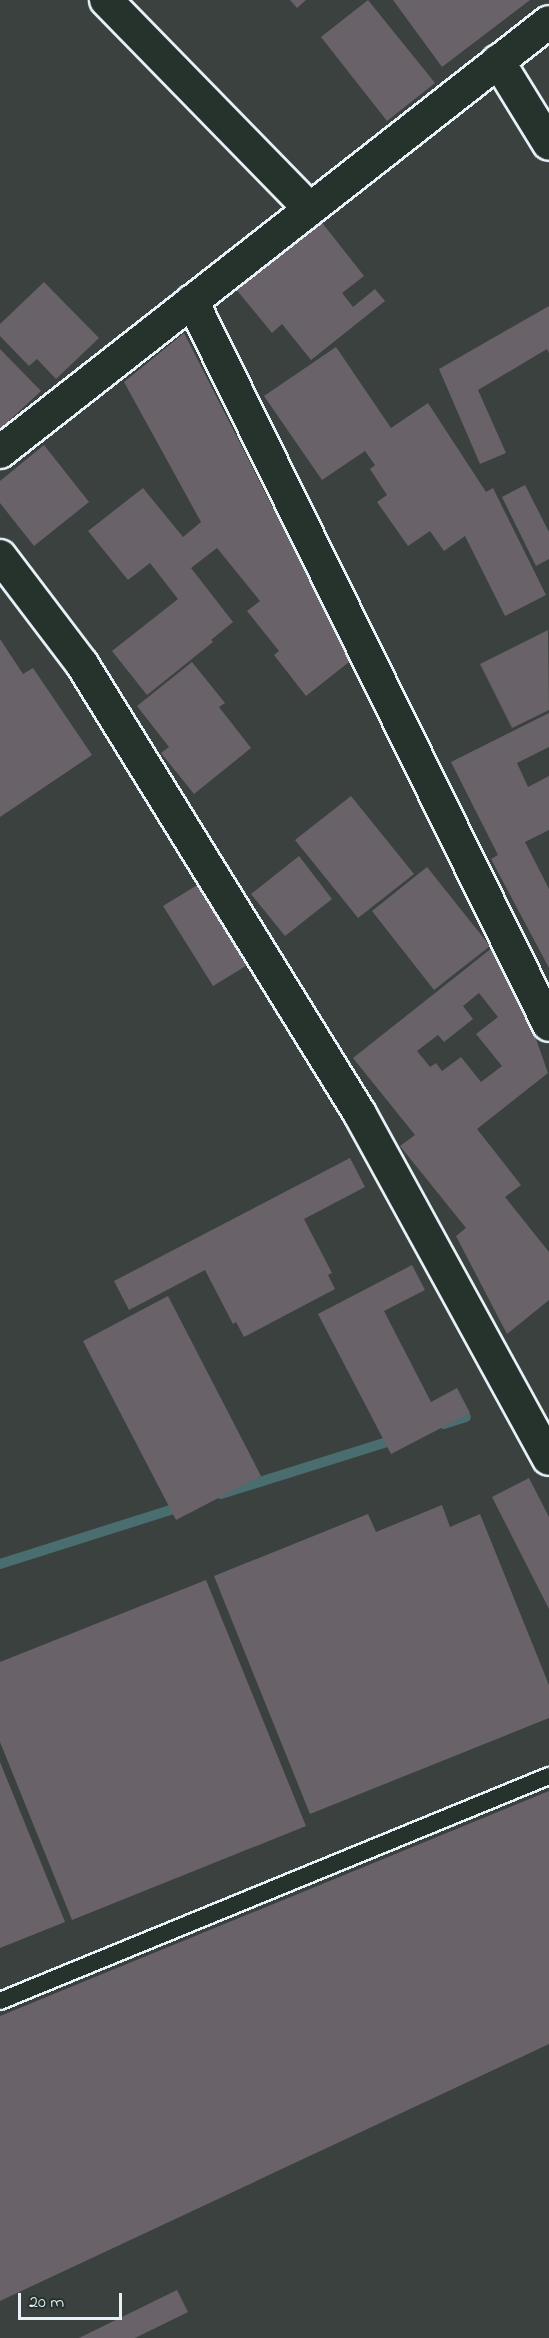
<!DOCTYPE html>
<html>
<head>
<meta charset="utf-8">
<style>
  body { margin:0 }
  #map { position:relative; width:549px; height:2338px; overflow:hidden; background:#3a413f; font-family:"Indie Flower",sans-serif }
  div>[style] { position:absolute }
  .stream>* { height:10px; margin:-5px; padding:0 5px; transform-origin:5px; border-radius:5px; background:#4a6e6f }
  .building>* { inset:0; background:#6a6269 }
  .roads { filter:drop-shadow(2px 0 #e8f1f8) drop-shadow(-2px 0 #e8f1f8) drop-shadow(0 2px #e8f1f8) drop-shadow(0 -2px #e8f1f8) }
  .service>* { height:16px; margin:-8px; padding:0 8px; transform-origin:8px; border-radius:8px; background:#26332d }
  .minor>* { height:32px; margin:-16px; padding:0 16px; transform-origin:16px; border-radius:16px; background:#26332d }
  span { translate:-50% -50%; white-space:nowrap; text-align:center; line-height:1.15; -webkit-text-stroke:6px #26332d; paint-order:stroke }
  .scale { position:absolute; left:18px; top:2293px; width:104px; height:27px; box-sizing:border-box; border:3px solid #e8f1f8; border-top:0; padding-left:8px; font-size:18px; line-height:21px; white-space:nowrap; color:#e8f1f8; -webkit-text-stroke:4px #26332d; paint-order:stroke }
</style>
</head>
<body>
<div id="map">
  <div class="stream">
    <i style="left:444px;top:1424px;width:23px;rotate:-18deg"></i>
    <i style="left:221px;top:1494px;width:184px;rotate:-17.4deg"></i>
    <i style="left:0;top:1564px;width:192px;rotate:-17.6deg"></i>
  </div>
  <div class="building">
    <i style="clip-path:polygon(290px 0,306px 0,297px 8px)"></i>
    <i style="clip-path:polygon(368px 0,435px 83px,387px 121px,321px 37px)"></i>
    <i style="clip-path:polygon(393px 0,530px 0,442px 67px)"></i>
    <i style="clip-path:polygon(320px 220px,364px 276px,342px 293px,353px 307px,375px 289px,385px 301px,311px 360px,282px 324px,272px 333px,235px 288px)"></i>
    <i style="clip-path:polygon(44px 282px,99px 338px,56px 379px,37px 359px,29px 366px,0 336px,0 324px)"></i>
    <i style="clip-path:polygon(549px 306px,549px 353px,547px 349px,478px 390px,506px 453px,480px 464px,439px 369px)"></i>
    <i style="clip-path:polygon(184px 333px,303px 567px,335px 607px,363px 651px,306px 696px,274px 655px,279px 651px,247px 611px,260px 601px,217px 548px,191px 568px,233px 622px,211px 640px,213px 642px,147px 695px,112px 651px,178px 599px,150px 563px,128px 580px,88px 531px,143px 488px,183px 537px,201px 522px,124px 382px)"></i>
    <i style="clip-path:polygon(336px 347px,391px 428px,428px 403px,486px 492px,493px 488px,546px 595px,505px 616px,465px 536px,444px 551px,430px 531px,408px 546px,377px 502px,387px 495px,370px 469px,375px 465px,365px 451px,322px 480px,264px 396px)"></i>
    <i style="clip-path:polygon(0 349px,41px 391px,0 429px)"></i>
    <i style="clip-path:polygon(44px 445px,89px 502px,34px 546px,0 503px,0 481px)"></i>
    <i style="clip-path:polygon(525px 485px,549px 532px,549px 559px,536px 566px,502px 497px)"></i>
    <i style="clip-path:polygon(548px 630px,549px 710px,512px 728px,480px 664px)"></i>
    <i style="clip-path:polygon(0 639px,23px 674px,33px 668px,92px 755px,0 817px)"></i>
    <i style="clip-path:polygon(192px 662px,225px 703px,219px 707px,251px 748px,194px 794px,161px 753px,169px 747px,137px 706px)"></i>
    <i style="clip-path:polygon(549px 713px,549px 747px,517px 763px,528px 787px,549px 776px,549px 830px,525px 842px,549px 889px,549px 968px,491px 859px,498px 855px,451px 762px)"></i>
    <i style="clip-path:polygon(351px 796px,414px 874px,358px 918px,295px 840px)"></i>
    <i style="clip-path:polygon(299px 856px,332px 899px,285px 936px,251px 894px)"></i>
    <i style="clip-path:polygon(427px 867px,490px 946px,434px 990px,372px 911px)"></i>
    <i style="clip-path:polygon(199px 884px,249px 964px,213px 986px,163px 906px)"></i>
    <i style="clip-path:polygon(evenodd,497px 944px,541px 1035px,536px 1039px,548px 1073px,477px 1129px,521px 1185px,505px 1197px,549px 1252px,549px 1300px,507px 1334px,456px 1236px,466px 1228px,400px 1146px,415px 1135px,353px 1058px,497px 944px,479px 993px,498px 1017px,476px 1034px,502px 1066px,481px 1082px,461px 1057px,442px 1071px,436px 1063px,430px 1067px,417px 1051px,438px 1035px,444px 1042px,473px 1019px,463px 1006px,479px 993px)"></i>
    <i style="clip-path:polygon(350px 1158px,365px 1187px,304px 1219px,332px 1273px,328px 1275px,335px 1289px,244px 1337px,236px 1322px,233px 1324px,205px 1270px,129px 1310px,114px 1281px)"></i>
    <i style="clip-path:polygon(412px 1265px,425px 1290px,384px 1311px,431px 1402px,457px 1388px,470px 1413px,391px 1454px,318px 1314px)"></i>
    <i style="clip-path:polygon(168px 1296px,261px 1476px,176px 1520px,83px 1341px)"></i>
    <i style="clip-path:polygon(529px 1478px,549px 1517px,549px 1609px,492px 1497px)"></i>
    <i style="clip-path:polygon(442px 1505px,450px 1527px,480px 1514px,549px 1685px,549px 1718px,310px 1814px,214px 1576px,368px 1514px,376px 1532px)"></i>
    <i style="clip-path:polygon(206px 1580px,306px 1826px,72px 1920px,0 1742px,0 1662px)"></i>
    <i style="clip-path:polygon(0 1762px,65px 1922px,0 1948px)"></i>
    <i style="clip-path:polygon(549px 1791px,549px 2044px,0 2301px,0 2016px)"></i>
    <i style="clip-path:polygon(177px 2290px,188px 2312px,135px 2338px,79px 2338px)"></i>
  </div>
  <div class="roads">
    <div class="service">
      <i style="left:0;top:2001px;width:593px;rotate:-22.29deg"></i>
    </div>
    <div class="minor">
      <i style="left:106px;top:0;width:292px;rotate:45.7deg"></i>
      <i style="left:498px;top:61px;width:97px;rotate:58.4deg"></i>
      <i style="left:192px;top:301px;width:807px;rotate:63.75deg"></i>
      <i style="left:0;top:452px;width:697px;rotate:-38.07deg"></i>
      <i style="left:0;top:556px;width:136px;rotate:52.8deg"></i>
      <i style="left:82px;top:664px;width:529px;rotate:58.29deg"></i>
      <i style="left:360px;top:1114px;width:393px;rotate:61.3deg"></i>
    </div>
  </div>
  <div class="scale">20 m</div>
</div>
</body>
</html>
